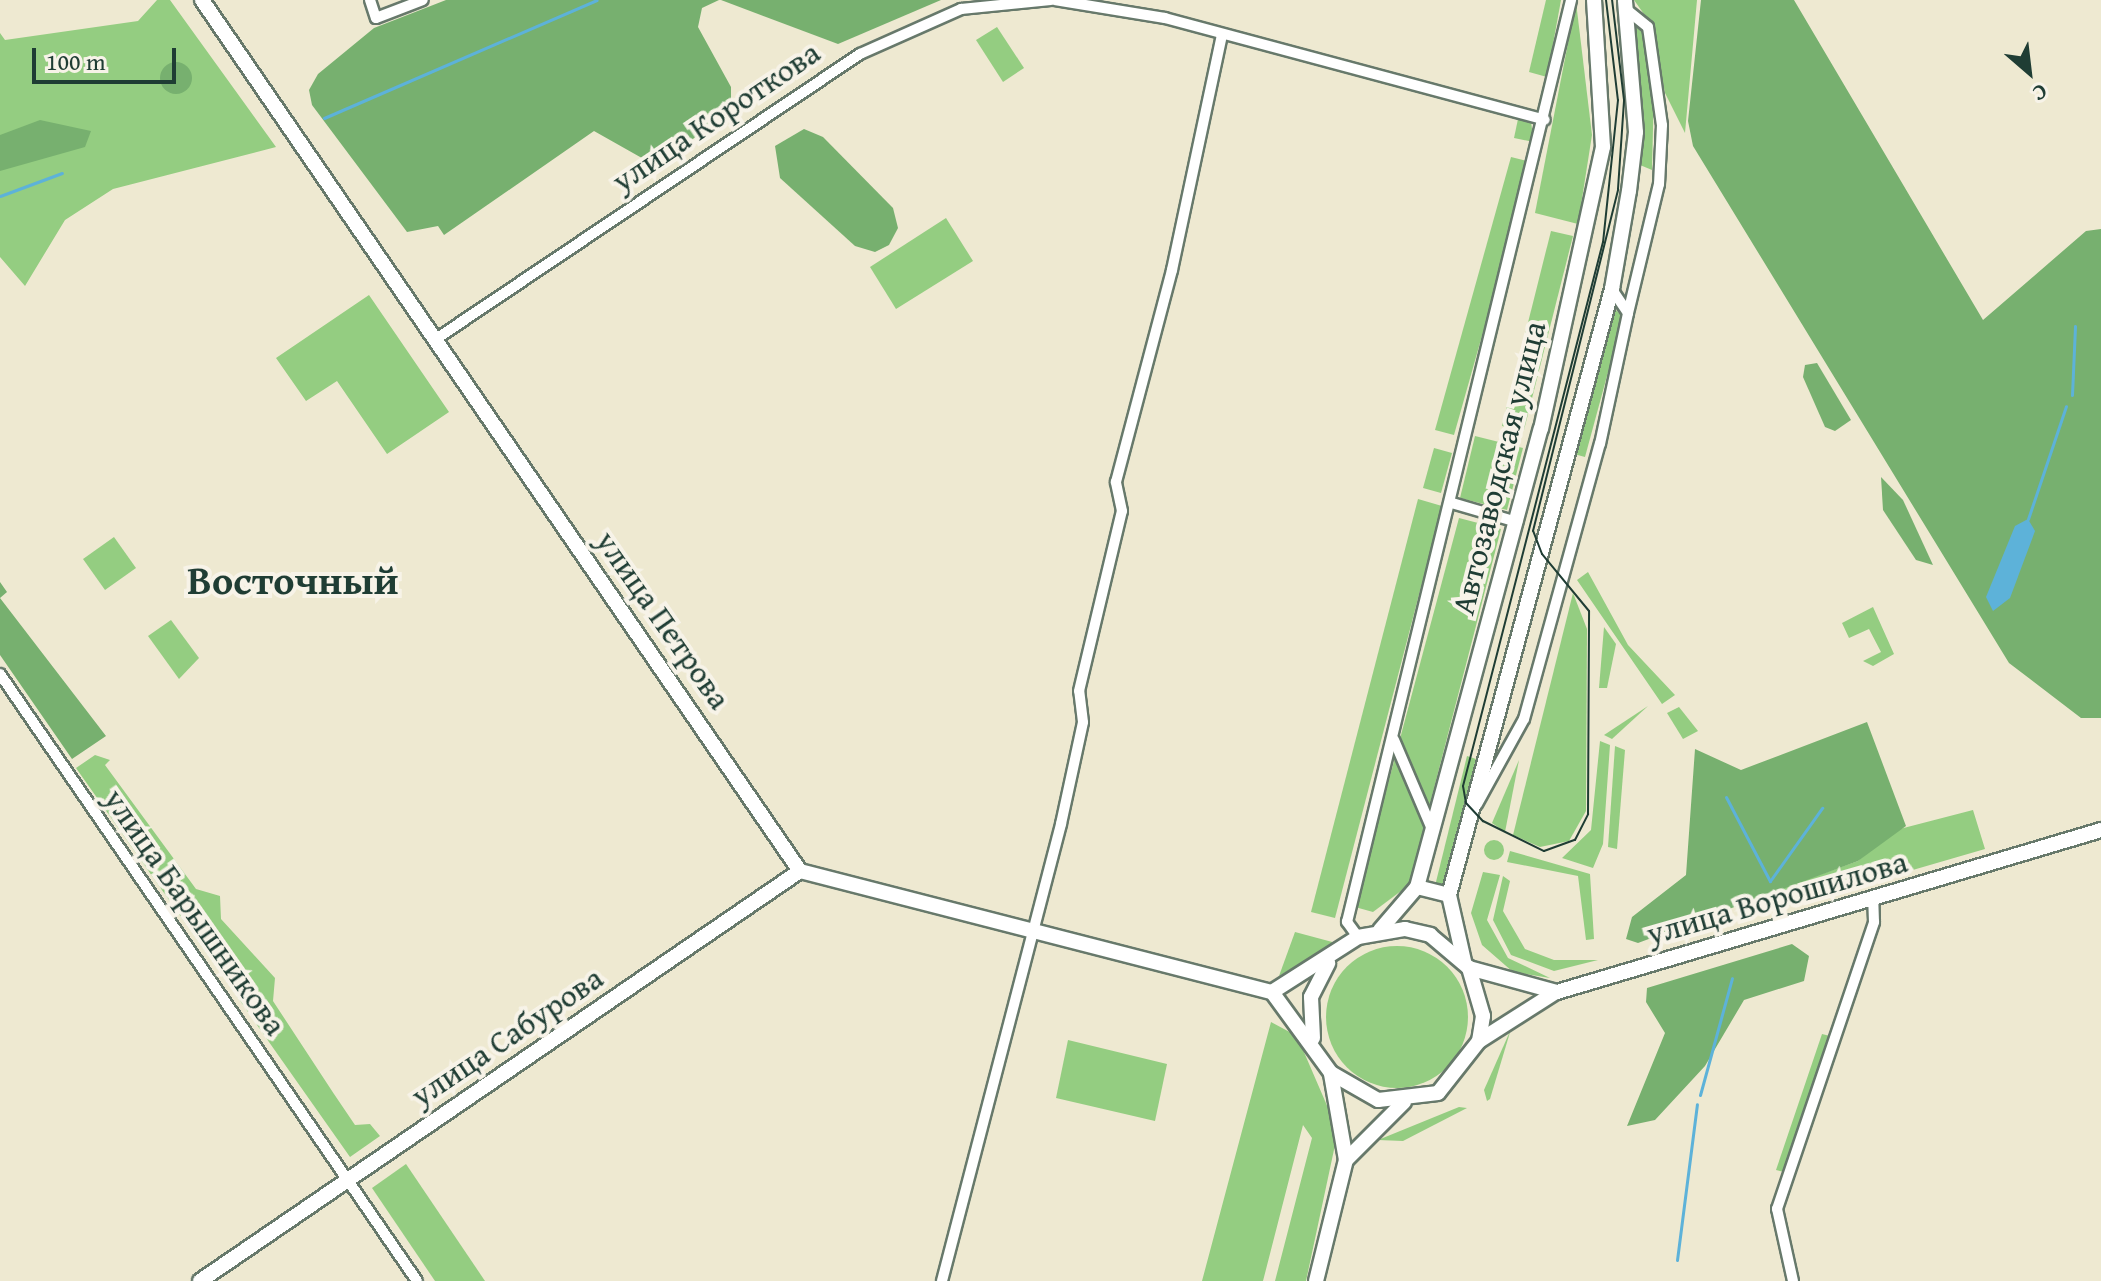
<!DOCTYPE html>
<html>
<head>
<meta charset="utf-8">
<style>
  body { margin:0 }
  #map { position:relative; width:2101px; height:1281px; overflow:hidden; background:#eee9d1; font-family:"Gentium Book Plus",serif }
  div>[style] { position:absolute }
  .green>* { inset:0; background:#94cd81 }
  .round { border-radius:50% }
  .forest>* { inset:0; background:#77b06f }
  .water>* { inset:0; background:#5db2d9 }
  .stream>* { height:3px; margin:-1.5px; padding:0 1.5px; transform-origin:1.5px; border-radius:1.5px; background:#5db2d9 }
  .roads { filter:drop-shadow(2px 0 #67796b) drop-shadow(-2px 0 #67796b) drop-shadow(0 2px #67796b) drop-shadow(0 -2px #67796b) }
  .street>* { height:10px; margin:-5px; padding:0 5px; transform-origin:5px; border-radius:5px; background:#fff }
  .secondary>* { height:14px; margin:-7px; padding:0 7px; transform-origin:7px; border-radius:7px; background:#fff }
  .tram>* { height:2px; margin:-1px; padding:0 1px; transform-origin:1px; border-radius:1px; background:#1f3d34 }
  span { translate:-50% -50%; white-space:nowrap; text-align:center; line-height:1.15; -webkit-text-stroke:8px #f7f3e8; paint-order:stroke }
  .street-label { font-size:32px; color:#1f3d34 }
  .district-label { font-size:40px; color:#1f3d34; font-weight:700 }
  .north { position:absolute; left:1989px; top:32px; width:80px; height:80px; -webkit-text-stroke:6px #f7f3e8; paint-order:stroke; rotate:152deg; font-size:22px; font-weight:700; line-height:32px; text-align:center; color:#1f3d34 }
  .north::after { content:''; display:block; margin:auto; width:28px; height:36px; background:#1f3d34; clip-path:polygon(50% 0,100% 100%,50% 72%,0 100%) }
  .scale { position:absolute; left:32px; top:48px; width:144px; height:36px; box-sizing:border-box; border:4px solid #1f3d34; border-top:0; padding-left:10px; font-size:24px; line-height:28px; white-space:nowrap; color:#1f3d34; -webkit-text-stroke:6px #f7f3e8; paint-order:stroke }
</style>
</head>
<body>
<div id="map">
  <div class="green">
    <i style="clip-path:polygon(157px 0,170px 0,276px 147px,113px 189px,65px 220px,25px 286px,0 257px,0 33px,5px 40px,138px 21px)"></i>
    <i style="clip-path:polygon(1546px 0,1561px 0,1547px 77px,1529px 72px)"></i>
    <i style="clip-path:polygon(1634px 0,1697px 0,1685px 133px,1665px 93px,1651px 24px)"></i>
    <i style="clip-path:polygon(1576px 2px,1592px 135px,1578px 224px,1535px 213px)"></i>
    <i style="clip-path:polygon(1634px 23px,1644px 30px,1654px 86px,1652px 170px,1640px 165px)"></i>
    <i style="clip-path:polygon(997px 27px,1024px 68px,1003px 82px,976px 40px)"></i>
    <i style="clip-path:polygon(1518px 119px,1531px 122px,1534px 142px,1514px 138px)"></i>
    <i style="clip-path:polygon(1511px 157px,1531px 162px,1454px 435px,1435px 430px)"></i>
    <i style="clip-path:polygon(946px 218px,973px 261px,896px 309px,870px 267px)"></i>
    <i style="clip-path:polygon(1551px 231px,1573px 236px,1524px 430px,1502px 426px)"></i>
    <i style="clip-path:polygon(369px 295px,449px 412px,387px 454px,337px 381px,306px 401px,276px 358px)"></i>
    <i style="clip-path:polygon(1613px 307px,1623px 317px,1585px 457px,1574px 454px)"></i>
    <i style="clip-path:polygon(1475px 436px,1523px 448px,1507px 510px,1460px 498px)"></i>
    <i style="clip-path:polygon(1434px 448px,1452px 453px,1441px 493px,1423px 488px)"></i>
    <i style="clip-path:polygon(1418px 499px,1442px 506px,1335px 918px,1311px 912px)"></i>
    <i style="clip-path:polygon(1459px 518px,1501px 529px,1409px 885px,1373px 912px,1355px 907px)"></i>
    <i style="clip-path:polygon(114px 537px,136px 568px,105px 590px,83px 559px)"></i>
    <i style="clip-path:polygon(1588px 572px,1628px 645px,1675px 695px,1662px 704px,1577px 580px)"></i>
    <i style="clip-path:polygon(1573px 593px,1587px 629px,1586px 811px,1569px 841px,1540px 847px,1513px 835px)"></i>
    <i style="clip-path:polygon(1873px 607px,1894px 654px,1873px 666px,1863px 661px,1881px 652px,1869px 629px,1849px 638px,1842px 623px)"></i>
    <i style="clip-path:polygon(171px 620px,199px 658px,179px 679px,148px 636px)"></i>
    <i style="clip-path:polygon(1604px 627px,1616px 644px,1607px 688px,1599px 688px)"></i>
    <i style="clip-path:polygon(1648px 706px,1612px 739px,1604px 735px)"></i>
    <i style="clip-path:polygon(1679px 707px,1698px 731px,1683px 739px,1667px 713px)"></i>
    <i style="clip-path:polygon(1600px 741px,1610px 745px,1603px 844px,1593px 868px,1562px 858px,1591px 830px)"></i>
    <i style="clip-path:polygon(1615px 746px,1625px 750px,1617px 849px,1608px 847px)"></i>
    <i style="clip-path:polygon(95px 755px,110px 760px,105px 765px,196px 889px,220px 896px,221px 919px,275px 978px,273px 1001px,334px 1094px,355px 1125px,370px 1124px,380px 1136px,350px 1157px,76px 768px)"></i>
    <i style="clip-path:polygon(1467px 756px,1476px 759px,1444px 887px,1435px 886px)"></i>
    <i style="clip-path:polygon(1519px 760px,1505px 832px,1492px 823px)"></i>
    <i style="clip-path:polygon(1973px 810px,1985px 849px,1782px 908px,1765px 901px,1768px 893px,1858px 861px,1892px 831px)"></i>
    <i class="round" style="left:1484px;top:840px;width:20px;height:20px"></i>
    <i style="clip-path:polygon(1510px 851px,1590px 874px,1594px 939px,1586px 940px,1578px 876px,1507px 862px)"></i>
    <i style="clip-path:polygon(1483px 872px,1500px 875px,1487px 920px,1508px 958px,1550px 978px,1513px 972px,1482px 945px,1471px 913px)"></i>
    <i style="clip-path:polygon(1503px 876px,1510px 881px,1503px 911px,1525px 949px,1554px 960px,1598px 960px,1554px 971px,1511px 955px,1493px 920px)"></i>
    <i style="clip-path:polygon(1295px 932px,1336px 943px,1279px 976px)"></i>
    <i class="round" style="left:1326px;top:946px;width:142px;height:142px"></i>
    <i style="clip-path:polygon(1271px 1022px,1297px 1036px,1338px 1131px,1306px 1281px,1275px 1281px,1312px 1138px,1303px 1125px,1263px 1281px,1202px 1281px)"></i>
    <i style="clip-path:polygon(1511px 1029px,1490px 1099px,1487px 1101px,1484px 1090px)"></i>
    <i style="clip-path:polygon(1822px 1034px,1830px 1036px,1784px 1172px,1776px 1170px)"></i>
    <i style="clip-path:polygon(1068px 1040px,1167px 1064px,1155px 1121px,1056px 1098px)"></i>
    <i style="clip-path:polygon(1459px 1107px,1467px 1108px,1403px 1141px,1378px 1140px)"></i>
    <i style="clip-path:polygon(406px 1164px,485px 1281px,435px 1281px,372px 1188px)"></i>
  </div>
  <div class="forest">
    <i style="clip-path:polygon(446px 0,719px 0,702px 8px,698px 27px,731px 87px,731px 111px,656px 166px,594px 131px,444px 235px,438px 226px,407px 232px,312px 105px,309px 90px,318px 74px,374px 28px)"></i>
    <i style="clip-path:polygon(721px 0,941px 0,838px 44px)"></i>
    <i style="clip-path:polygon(1701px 0,1794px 0,1983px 320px,2086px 231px,2101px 229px,2101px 718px,2081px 718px,2009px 663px,1693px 146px,1688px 121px)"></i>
    <i class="round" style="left:160px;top:62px;width:32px;height:32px"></i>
    <i style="clip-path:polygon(40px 120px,91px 131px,85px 147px,0 171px,0 135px)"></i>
    <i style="clip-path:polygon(804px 129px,823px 137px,893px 208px,898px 228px,889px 245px,875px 252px,855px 246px,780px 178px,775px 146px)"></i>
    <i style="clip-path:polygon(1817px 363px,1851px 420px,1835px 431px,1825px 427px,1803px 377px,1805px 365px)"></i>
    <i style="clip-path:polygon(1881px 477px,1903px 500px,1933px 565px,1916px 560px,1883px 510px)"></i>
    <i style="clip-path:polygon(0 582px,7px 592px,0 598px,106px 736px,72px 759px,0 655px)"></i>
    <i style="clip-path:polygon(1867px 722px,1906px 826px,1858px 861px,1638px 943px,1626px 939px,1632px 917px,1686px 875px,1695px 749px,1741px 770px)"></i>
    <i style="clip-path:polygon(1792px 944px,1809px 956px,1804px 981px,1744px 1000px,1705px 1066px,1655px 1120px,1627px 1126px,1665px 1033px,1646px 1002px,1647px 988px)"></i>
  </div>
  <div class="water">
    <i style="clip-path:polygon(2028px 519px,2035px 531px,2010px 598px,1993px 611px,1986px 597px,2015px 526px)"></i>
  </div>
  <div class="stream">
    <i style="left:324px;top:118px;width:297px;rotate:-23.4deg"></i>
    <i style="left:0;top:196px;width:66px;rotate:-20.4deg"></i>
    <i style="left:2072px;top:395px;width:69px;rotate:-87.5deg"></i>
    <i style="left:2028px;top:519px;width:119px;rotate:-71.4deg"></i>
    <i style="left:1726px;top:797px;width:95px;rotate:62.4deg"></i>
    <i style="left:1770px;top:881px;width:90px;rotate:-54.5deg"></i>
    <i style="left:1700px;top:1095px;width:121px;rotate:-74.7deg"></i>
    <i style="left:1677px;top:1260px;width:157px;rotate:-82.7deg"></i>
  </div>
  <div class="roads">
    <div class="street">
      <i style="left:370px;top:0;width:19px;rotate:72deg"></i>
      <i style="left:376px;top:18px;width:50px;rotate:-21deg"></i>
      <i style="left:1055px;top:0;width:111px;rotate:9.3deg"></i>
      <i style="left:1165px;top:18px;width:393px;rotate:15deg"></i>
      <i style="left:1627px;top:10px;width:27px;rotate:39deg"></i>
      <i style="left:1648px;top:27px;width:99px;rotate:81.9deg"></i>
      <i style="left:1662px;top:125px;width:59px;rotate:92.9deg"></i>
      <i style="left:1659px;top:184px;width:133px;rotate:103.5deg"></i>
      <i style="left:436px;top:339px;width:511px;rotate:-33.91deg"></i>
      <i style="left:860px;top:54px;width:111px;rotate:-24deg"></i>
      <i style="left:961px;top:9px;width:90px;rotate:-5.7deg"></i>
      <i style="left:1452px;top:503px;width:68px;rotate:16.3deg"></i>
      <i style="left:0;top:674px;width:736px;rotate:55.51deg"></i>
      <i style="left:1394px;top:740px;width:97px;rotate:66.9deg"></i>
      <i style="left:1477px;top:804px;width:97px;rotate:-61.1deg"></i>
      <i style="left:1524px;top:719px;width:285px;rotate:-74.6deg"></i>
      <i style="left:1600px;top:444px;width:134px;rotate:-77.9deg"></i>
      <i style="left:1628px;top:313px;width:29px;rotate:-124deg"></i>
      <i style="left:1358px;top:937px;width:19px;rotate:-126deg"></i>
      <i style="left:1347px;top:922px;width:949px;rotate:-76.34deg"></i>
      <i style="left:942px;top:1281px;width:472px;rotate:-75.4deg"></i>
      <i style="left:1061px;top:824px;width:104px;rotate:-77.8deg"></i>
      <i style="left:1083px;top:722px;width:31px;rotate:-97deg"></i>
      <i style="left:1079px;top:691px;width:185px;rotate:-76.6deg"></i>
      <i style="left:1122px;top:511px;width:30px;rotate:-102deg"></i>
      <i style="left:1116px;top:482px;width:219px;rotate:-75.2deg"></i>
      <i style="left:1172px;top:270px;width:240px;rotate:-78deg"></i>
      <i style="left:1793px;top:1281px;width:74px;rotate:-102.5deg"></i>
      <i style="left:1777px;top:1209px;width:303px;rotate:-71.3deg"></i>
      <i style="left:1874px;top:922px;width:24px;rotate:-92deg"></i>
    </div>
    <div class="secondary">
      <i style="left:202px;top:0;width:1057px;rotate:55.53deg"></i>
      <i style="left:800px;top:871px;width:487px;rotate:14.4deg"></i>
      <i style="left:1417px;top:887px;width:33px;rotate:14deg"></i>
      <i style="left:1405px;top:929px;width:26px;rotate:13deg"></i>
      <i style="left:1430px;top:935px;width:51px;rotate:40.2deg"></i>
      <i style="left:1469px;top:968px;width:50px;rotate:73.7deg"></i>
      <i style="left:1483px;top:1016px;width:25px;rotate:99deg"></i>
      <i style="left:1479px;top:1041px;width:66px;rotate:128.3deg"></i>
      <i style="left:1438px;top:1093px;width:60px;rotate:173.3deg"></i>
      <i style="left:1378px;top:1100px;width:54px;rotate:-150.1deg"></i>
      <i style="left:1331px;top:1073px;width:100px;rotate:-126.1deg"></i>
      <i style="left:1272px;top:992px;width:102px;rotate:-32.6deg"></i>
      <i style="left:1358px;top:937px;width:48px;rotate:-9.7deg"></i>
      <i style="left:1380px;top:930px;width:57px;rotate:-49.3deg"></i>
      <i style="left:1417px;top:887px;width:474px;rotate:-74.9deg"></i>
      <i style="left:1541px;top:429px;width:289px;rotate:-77.6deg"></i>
      <i style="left:1603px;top:147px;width:147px;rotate:-93.5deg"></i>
      <i style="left:1464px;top:961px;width:68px;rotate:-102.8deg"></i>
      <i style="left:1449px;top:895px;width:628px;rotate:-74.95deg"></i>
      <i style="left:1612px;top:289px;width:99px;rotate:-80.2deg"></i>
      <i style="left:1629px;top:191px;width:59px;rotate:-83.2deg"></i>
      <i style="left:1636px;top:132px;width:132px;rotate:-94.8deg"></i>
      <i style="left:1469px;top:968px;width:91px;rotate:15.3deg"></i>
      <i style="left:1557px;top:992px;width:568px;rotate:-16.58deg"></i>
      <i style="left:1313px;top:1038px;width:41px;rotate:-92.8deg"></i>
      <i style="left:1311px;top:997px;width:38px;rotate:-63deg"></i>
      <i style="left:1479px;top:1041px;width:91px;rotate:-32.5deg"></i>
      <i style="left:1346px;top:1160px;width:82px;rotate:-45deg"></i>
      <i style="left:200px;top:1281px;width:727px;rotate:-34.35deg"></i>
      <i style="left:1316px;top:1281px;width:125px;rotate:-76.1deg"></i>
      <i style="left:1346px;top:1160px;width:87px;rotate:-99.9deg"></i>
    </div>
  </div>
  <div class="tram">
    <i style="left:1606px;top:0;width:101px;rotate:83.2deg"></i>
    <i style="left:1618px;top:100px;width:143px;rotate:96deg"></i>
    <i style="left:1603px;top:242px;width:562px;rotate:104.43deg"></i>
    <i style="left:1463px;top:786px;width:17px;rotate:80deg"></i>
    <i style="left:1466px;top:803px;width:25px;rotate:47deg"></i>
    <i style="left:1483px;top:821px;width:68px;rotate:26.2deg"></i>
    <i style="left:1544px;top:851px;width:33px;rotate:-20deg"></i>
    <i style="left:1575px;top:840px;width:29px;rotate:-63deg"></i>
    <i style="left:1588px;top:814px;width:203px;rotate:-89.7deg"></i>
    <i style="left:1589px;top:611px;width:74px;rotate:-129.5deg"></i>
    <i style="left:1542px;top:554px;width:25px;rotate:-111deg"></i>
    <i style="left:1533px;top:531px;width:352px;rotate:-76deg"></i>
    <i style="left:1618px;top:189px;width:89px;rotate:-86.1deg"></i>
    <i style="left:1624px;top:100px;width:101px;rotate:-96.8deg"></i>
  </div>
  <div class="street-label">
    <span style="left:716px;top:117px;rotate:-34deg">улица Короткова</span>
    <span style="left:1499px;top:468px;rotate:-76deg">Автозаводская улица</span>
    <span style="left:663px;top:620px;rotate:55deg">улица Петрова</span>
    <span style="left:1777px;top:898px;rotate:-16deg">улица Ворошилова</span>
    <span style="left:195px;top:912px;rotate:55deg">улица Барышникова</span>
    <span style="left:507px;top:1037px;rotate:-34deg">улица Сабурова</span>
  </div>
  <div class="district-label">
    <span style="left:293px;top:580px">Восточный</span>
  </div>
  <div class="north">С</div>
  <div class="scale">100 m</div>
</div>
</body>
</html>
